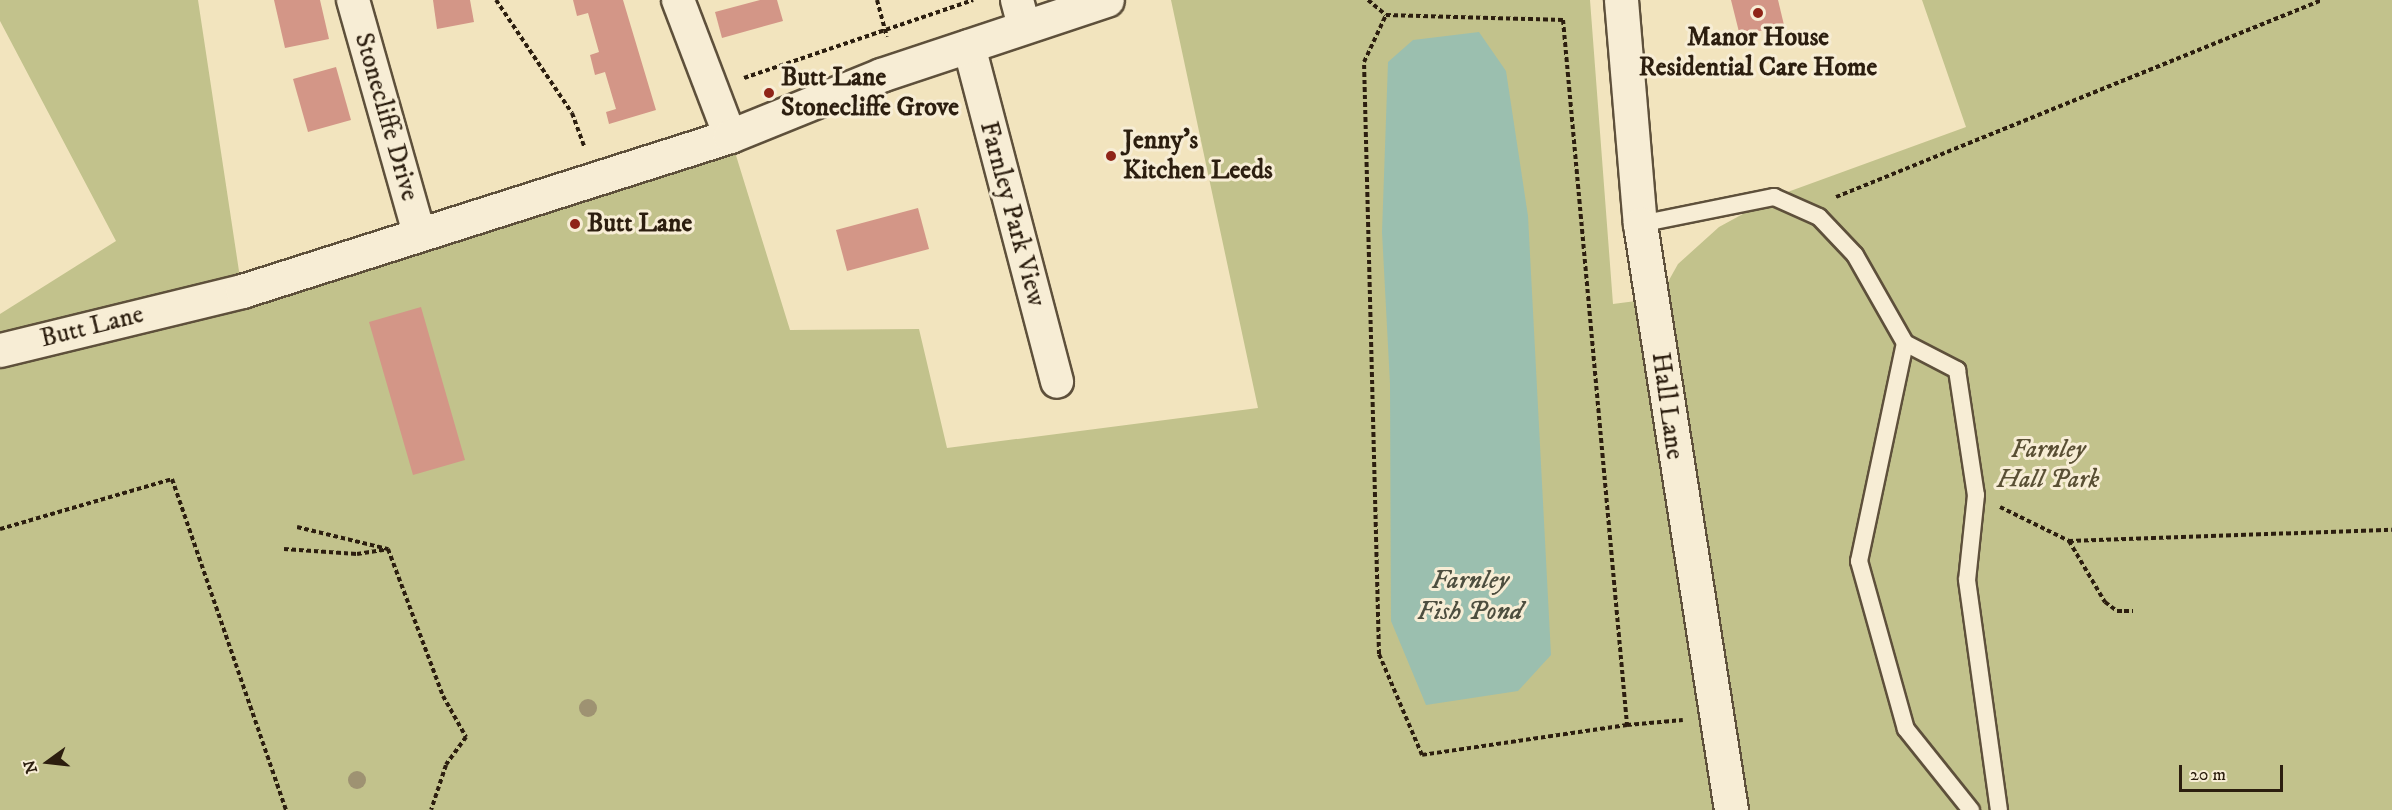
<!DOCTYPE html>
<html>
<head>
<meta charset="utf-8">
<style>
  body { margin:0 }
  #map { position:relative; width:2392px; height:810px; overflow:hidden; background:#f2e4be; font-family:"IM FELL DW Pica",serif }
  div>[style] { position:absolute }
  .green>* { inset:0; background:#c2c28c }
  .water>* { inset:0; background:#9bbfaf }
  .building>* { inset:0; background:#d39687 }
  .path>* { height:4px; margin-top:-2px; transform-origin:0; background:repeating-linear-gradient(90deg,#2c1e0f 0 4.5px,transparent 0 7.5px) }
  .roads { filter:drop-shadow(2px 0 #5e503b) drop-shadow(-2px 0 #5e503b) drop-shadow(0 2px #5e503b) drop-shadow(0 -2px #5e503b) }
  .lane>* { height:16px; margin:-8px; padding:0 8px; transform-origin:8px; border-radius:8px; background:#f7edd5 }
  .street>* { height:32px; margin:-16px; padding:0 16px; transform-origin:16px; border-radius:16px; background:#f7edd5 }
  .secondary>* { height:33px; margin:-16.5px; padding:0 16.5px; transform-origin:16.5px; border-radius:16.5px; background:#f7edd5 }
  .trees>* { width:18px; height:18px; margin:-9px; border-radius:50%; background:#9e9272 }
  .dots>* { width:16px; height:16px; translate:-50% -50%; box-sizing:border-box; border:3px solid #f7edd5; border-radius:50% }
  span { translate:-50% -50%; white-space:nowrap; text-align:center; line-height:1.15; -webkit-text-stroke:6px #f7edd5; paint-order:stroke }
  .poi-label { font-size:26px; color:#2c1e0f; font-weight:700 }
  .left { translate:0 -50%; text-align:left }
  .street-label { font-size:26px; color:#2c1e0f }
  .park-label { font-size:26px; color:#594f34; font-style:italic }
  .water-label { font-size:27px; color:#4d4e3f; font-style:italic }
  .north { position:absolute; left:18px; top:732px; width:60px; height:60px; -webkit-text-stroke:4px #f7edd5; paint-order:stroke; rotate:255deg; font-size:16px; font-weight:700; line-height:24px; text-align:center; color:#2c1e0f }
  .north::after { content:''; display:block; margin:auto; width:21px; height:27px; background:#2c1e0f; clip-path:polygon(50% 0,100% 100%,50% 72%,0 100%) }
  .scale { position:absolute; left:2179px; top:765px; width:104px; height:27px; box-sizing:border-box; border:3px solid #2c1e0f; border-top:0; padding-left:8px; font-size:18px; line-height:21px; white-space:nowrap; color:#2c1e0f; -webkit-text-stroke:4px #f7edd5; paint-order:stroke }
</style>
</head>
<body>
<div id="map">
  <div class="green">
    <i style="clip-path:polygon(0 0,198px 0,242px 291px,730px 136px,790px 330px,919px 329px,947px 448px,1258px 408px,1171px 0,1590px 0,1613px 304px,1659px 298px,1678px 264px,1719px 227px,1774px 197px,1966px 127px,1922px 0,2392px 0,2392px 810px,0 810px,0 314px,116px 241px,0 21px)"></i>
  </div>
  <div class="water">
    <i style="clip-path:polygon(1479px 32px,1506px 71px,1528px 216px,1551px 655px,1518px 691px,1426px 705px,1391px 621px,1390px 384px,1382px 232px,1388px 62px,1413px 40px)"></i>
  </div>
  <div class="building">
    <i style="clip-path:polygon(274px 0,320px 0,329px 39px,285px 48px)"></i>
    <i style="clip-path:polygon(433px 0,470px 0,474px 22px,437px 29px)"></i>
    <i style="clip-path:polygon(573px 0,623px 0,656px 110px,609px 124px,606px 112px,616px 109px,605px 72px,595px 75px,590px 55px,599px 52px,588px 13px,577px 16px)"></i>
    <i style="clip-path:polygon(760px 0,777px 0,783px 21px,722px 38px,715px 12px)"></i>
    <i style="clip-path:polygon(1731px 0,1778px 0,1784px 25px,1740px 36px)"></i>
    <i style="clip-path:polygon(336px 67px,351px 120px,308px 132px,293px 79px)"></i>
    <i style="clip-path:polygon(918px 208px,929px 249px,847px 271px,836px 230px)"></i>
    <i style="clip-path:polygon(421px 307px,465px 460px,413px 475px,369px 322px)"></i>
  </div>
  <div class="path">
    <i style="left:496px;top:0;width:136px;rotate:56.1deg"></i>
    <i style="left:572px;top:113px;width:35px;rotate:70deg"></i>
    <i style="left:877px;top:0;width:38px;rotate:75deg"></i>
    <i style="left:1368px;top:0;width:23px;rotate:40deg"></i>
    <i style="left:1386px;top:15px;width:177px;rotate:1.6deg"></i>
    <i style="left:1563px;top:20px;width:708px;rotate:84.81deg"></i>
    <i style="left:1627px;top:725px;width:207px;rotate:171.7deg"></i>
    <i style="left:1422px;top:755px;width:110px;rotate:-113.1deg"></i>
    <i style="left:1379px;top:654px;width:592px;rotate:-91.45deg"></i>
    <i style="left:1364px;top:62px;width:52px;rotate:-64.9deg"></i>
    <i style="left:744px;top:78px;width:242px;rotate:-18.8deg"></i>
    <i style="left:1836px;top:197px;width:524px;rotate:-22.07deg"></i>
    <i style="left:2000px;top:507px;width:77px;rotate:26.2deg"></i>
    <i style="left:2069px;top:541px;width:71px;rotate:59.5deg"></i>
    <i style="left:2105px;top:602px;width:15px;rotate:37deg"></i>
    <i style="left:2117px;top:611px;width:16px"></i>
    <i style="left:297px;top:527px;width:94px;rotate:13.6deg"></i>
    <i style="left:388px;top:549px;width:157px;rotate:69.5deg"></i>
    <i style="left:443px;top:696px;width:47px;rotate:60.7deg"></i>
    <i style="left:466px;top:737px;width:34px;rotate:126deg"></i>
    <i style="left:446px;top:765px;width:47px;rotate:108.4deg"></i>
    <i style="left:0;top:529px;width:179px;rotate:-16.2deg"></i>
    <i style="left:172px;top:479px;width:350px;rotate:71deg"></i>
    <i style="left:2069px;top:541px;width:323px;rotate:-2deg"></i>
    <i style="left:284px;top:549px;width:73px;rotate:3.9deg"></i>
    <i style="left:357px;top:554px;width:31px;rotate:-9deg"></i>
    <i style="left:1627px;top:725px;width:56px;rotate:-5.1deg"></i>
  </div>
  <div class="roads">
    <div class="lane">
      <i style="left:1640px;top:224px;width:137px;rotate:-11.4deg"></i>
      <i style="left:1774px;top:197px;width:49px;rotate:24deg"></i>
      <i style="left:1819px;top:217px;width:52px;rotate:46.5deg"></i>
      <i style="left:1855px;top:255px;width:101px;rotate:60.4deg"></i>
      <i style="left:1905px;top:343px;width:223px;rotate:101.9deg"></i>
      <i style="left:1859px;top:561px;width:174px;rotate:74.4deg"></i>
      <i style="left:1906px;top:729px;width:104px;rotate:51.3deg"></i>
      <i style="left:1905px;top:343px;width:59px;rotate:27.4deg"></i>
      <i style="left:1957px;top:370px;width:126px;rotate:81.4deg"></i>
      <i style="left:1976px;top:495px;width:85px;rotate:96deg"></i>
      <i style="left:1967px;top:580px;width:232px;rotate:82.1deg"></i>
    </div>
    <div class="street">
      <i style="left:353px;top:0;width:243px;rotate:74.2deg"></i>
      <i style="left:678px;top:0;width:146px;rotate:69.1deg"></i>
      <i style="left:1017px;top:0;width:28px;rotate:75deg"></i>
      <i style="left:969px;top:46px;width:347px;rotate:75.3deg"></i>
    </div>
    <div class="secondary">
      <i style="left:1621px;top:0;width:225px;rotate:85.2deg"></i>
      <i style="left:1640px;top:224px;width:593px;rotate:81.17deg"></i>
      <i style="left:0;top:350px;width:249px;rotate:-13.7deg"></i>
      <i style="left:242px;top:291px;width:512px;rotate:-17.62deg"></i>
      <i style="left:730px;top:136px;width:163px;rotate:-22deg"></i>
      <i style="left:881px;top:75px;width:238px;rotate:-18.4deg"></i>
    </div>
  </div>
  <div class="trees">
    <i style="left:588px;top:708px"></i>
    <i style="left:357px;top:780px"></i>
  </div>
  <div class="dots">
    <i style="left:1758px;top:13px;background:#8f2418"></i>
    <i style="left:769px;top:93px;background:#8f2418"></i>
    <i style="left:1111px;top:156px;background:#8f2418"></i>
    <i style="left:575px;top:224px;background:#8f2418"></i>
  </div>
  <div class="poi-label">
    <span style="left:1758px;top:53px">Manor House<br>Residential Care Home</span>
    <span class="left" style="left:781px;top:93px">Butt Lane<br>Stonecliffe Grove</span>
    <span class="left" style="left:1123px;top:156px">Jenny's<br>Kitchen Leeds</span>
    <span class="left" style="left:587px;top:224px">Butt Lane</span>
  </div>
  <div class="street-label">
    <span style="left:386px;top:117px;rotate:74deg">Stonecliffe Drive</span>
    <span style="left:1012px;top:214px;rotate:75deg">Farnley Park View</span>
    <span style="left:92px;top:327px;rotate:-14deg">Butt Lane</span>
    <span style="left:1667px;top:406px;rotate:82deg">Hall Lane</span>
  </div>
  <div class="park-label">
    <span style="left:2048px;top:465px">Farnley<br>Hall Park</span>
  </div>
  <div class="water-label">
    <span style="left:1470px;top:596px">Farnley<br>Fish Pond</span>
  </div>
  <div class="north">N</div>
  <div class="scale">20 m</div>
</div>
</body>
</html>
